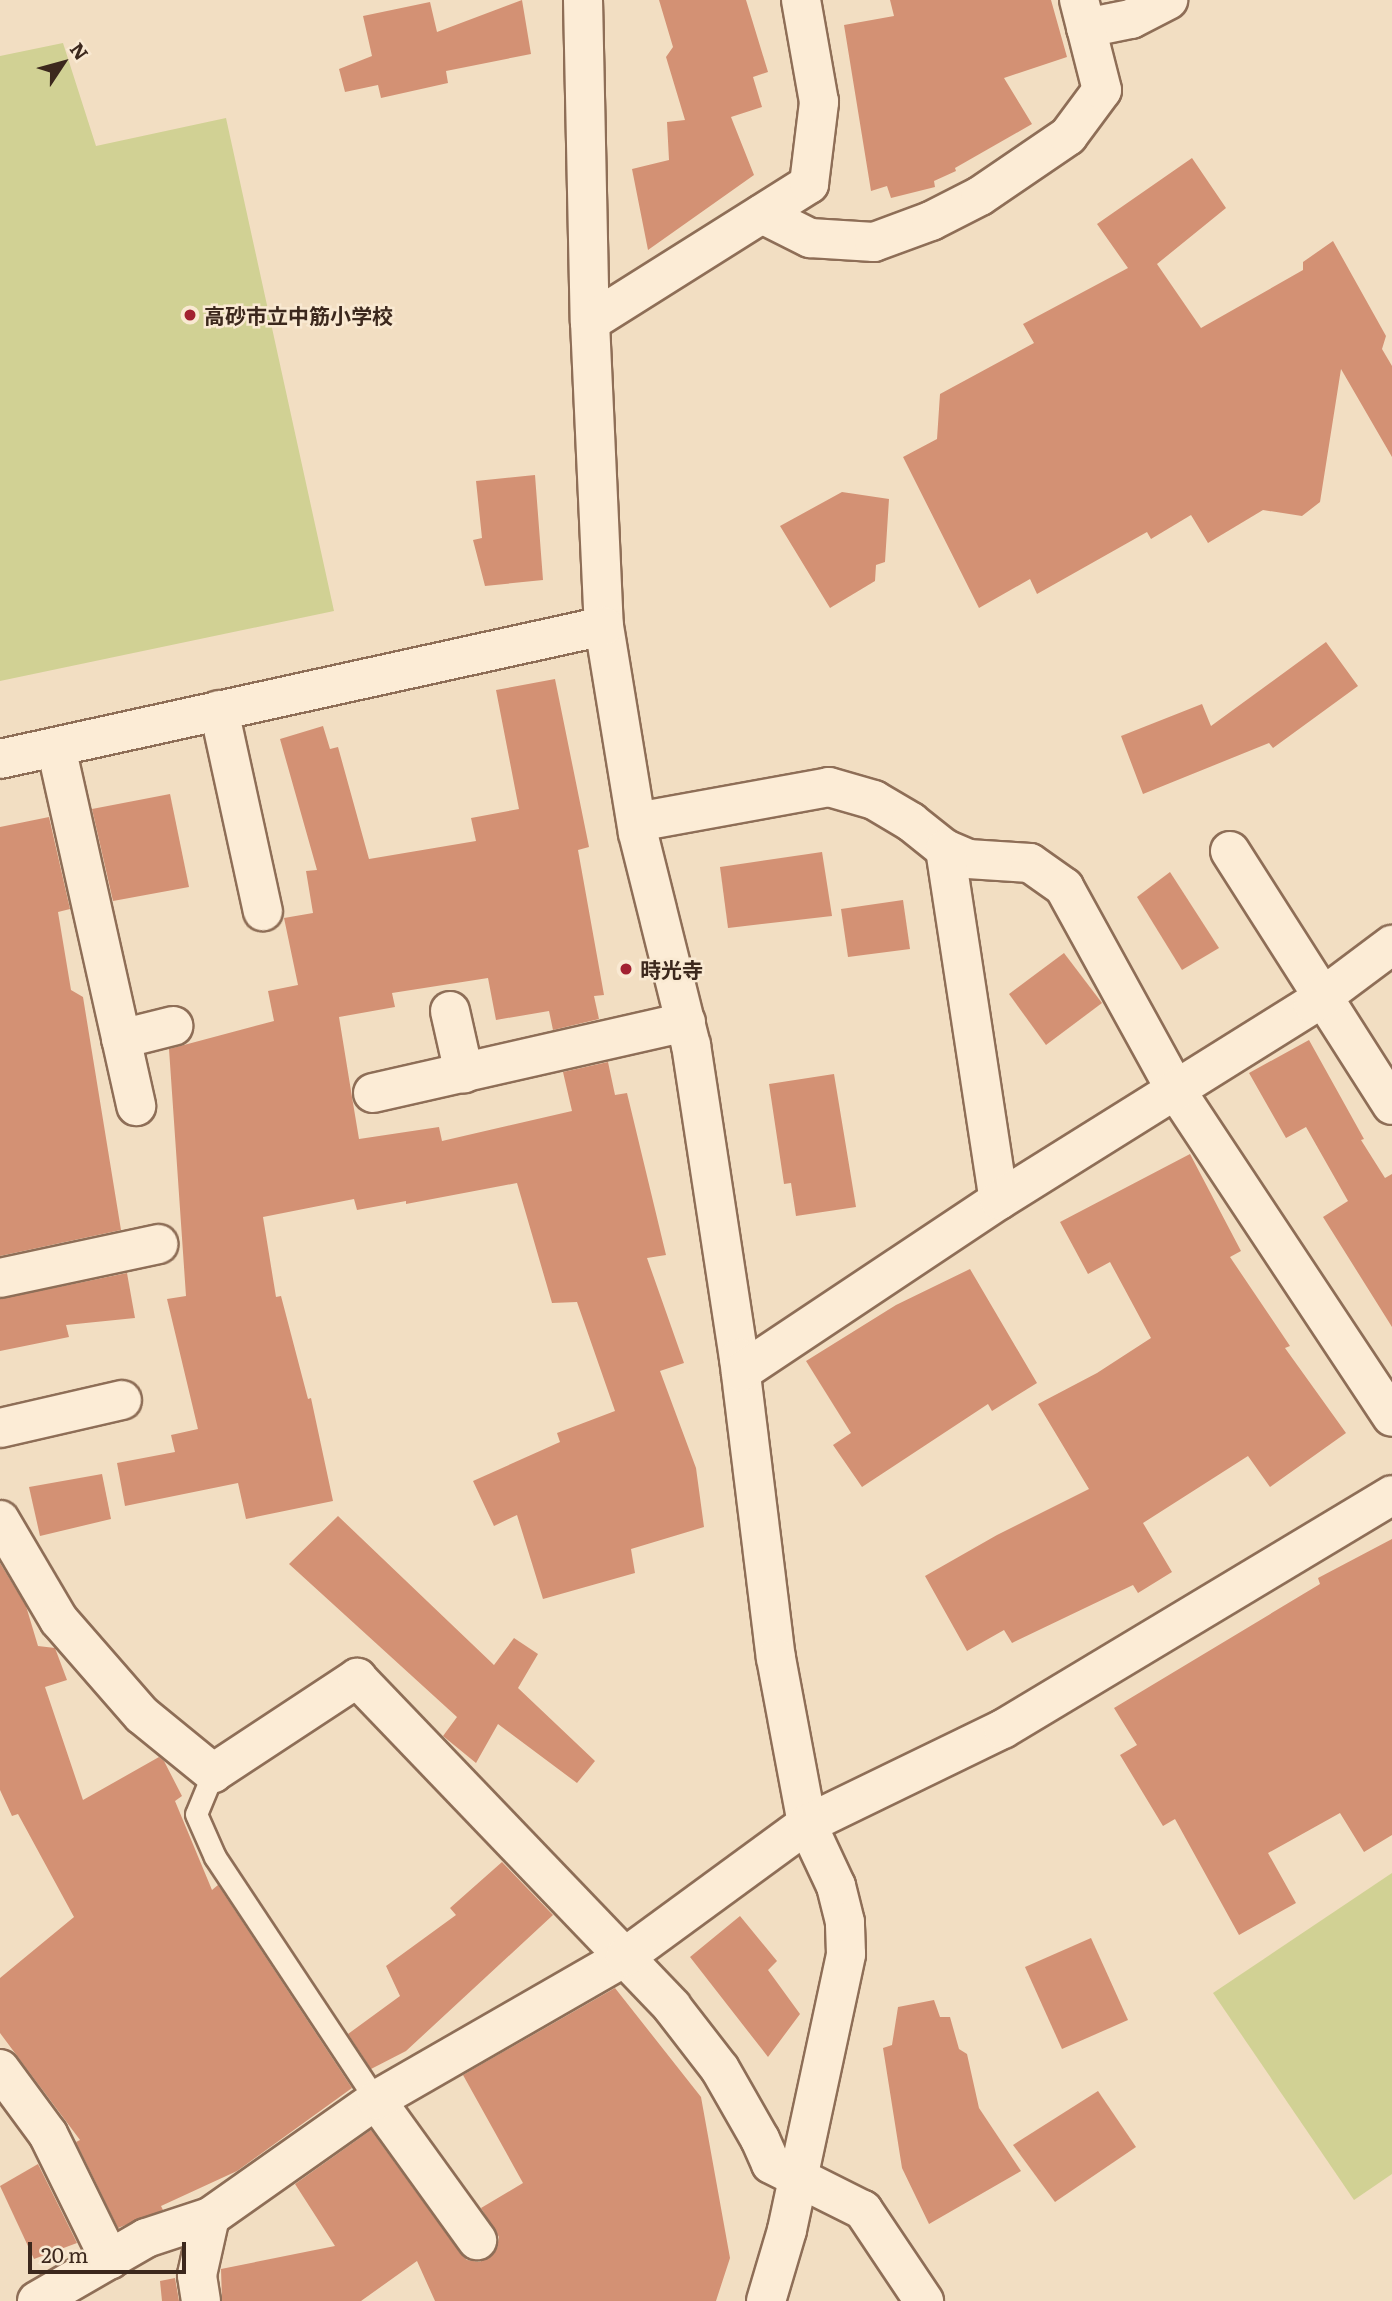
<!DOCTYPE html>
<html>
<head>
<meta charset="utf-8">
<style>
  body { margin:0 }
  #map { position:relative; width:1392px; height:2301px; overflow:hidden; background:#f2dec2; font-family:Literata,"Noto Sans JP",serif }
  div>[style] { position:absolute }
  .green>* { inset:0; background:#d1d194 }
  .building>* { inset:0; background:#d39174 }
  .roads { filter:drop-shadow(2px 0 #8e6e57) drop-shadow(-2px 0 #8e6e57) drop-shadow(0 2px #8e6e57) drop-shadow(0 -2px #8e6e57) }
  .service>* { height:21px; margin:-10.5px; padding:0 10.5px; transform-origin:10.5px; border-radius:10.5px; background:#fcecd6 }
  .minor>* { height:38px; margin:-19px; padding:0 19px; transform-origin:19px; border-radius:19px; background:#fcecd6 }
  .tertiary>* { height:38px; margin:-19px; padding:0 19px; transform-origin:19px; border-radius:19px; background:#fcecd6 }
  .dots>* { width:19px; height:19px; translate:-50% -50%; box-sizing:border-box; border:4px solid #f9e9d2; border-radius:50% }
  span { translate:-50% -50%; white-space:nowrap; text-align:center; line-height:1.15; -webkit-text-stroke:5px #f9e9d2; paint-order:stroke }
  .poi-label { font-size:21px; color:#3c281d; font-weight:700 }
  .left { translate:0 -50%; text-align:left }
  .north { position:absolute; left:28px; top:28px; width:70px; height:70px; -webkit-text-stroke:5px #f9e9d2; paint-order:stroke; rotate:54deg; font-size:19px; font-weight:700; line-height:28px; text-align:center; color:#3c281d }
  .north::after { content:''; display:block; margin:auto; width:24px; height:32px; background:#3c281d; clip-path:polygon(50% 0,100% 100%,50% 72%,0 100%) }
  .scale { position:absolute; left:28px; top:2242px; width:158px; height:32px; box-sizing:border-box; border:4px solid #3c281d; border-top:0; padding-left:9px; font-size:21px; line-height:24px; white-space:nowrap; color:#3c281d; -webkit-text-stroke:5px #f9e9d2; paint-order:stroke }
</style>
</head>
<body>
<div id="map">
  <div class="green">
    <i style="clip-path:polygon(63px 43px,96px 146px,226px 118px,334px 611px,0 681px,0 56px)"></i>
    <i style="clip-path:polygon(1392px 1873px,1392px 2174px,1354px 2200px,1213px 1993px)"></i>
  </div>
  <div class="building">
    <i style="clip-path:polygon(522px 0,531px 54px,446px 71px,448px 83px,381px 98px,378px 85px,345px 92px,339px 69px,372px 56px,363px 16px,430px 2px,437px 32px)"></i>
    <i style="clip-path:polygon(659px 0,746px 0,768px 72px,753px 77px,762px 107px,731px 117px,754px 175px,648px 250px,632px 169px,669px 160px,667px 122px,685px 120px,666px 57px,673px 47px)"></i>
    <i style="clip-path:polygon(890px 0,1051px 0,1067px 57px,1004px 78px,1032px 124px,955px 168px,956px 171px,934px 181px,935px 187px,891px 198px,887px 186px,871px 191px,844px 25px,894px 16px)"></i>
    <i style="clip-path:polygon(1192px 158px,1226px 208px,1157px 264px,1201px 328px,1303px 270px,1303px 262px,1333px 241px,1386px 336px,1382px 349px,1392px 366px,1392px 457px,1341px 369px,1320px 502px,1302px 516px,1263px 510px,1208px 543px,1191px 515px,1151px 539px,1147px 532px,1037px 594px,1030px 579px,979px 608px,903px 457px,937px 439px,940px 394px,1034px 343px,1023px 324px,1128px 268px,1097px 224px)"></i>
    <i style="clip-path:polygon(535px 475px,543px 580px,485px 586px,473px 540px,482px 538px,476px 481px)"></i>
    <i style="clip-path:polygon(842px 492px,889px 499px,885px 562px,876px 565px,875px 581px,830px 608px,780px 526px)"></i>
    <i style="clip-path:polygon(1326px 642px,1358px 686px,1273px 748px,1269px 743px,1143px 794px,1121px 736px,1202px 704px,1211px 726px)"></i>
    <i style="clip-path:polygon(555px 679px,589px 847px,578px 850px,604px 995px,594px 996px,599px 1019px,553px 1030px,549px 1011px,496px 1020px,488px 978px,392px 993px,395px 1007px,339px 1017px,352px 1097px,359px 1139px,439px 1127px,442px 1141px,572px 1111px,563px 1072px,608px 1062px,615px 1095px,627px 1093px,666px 1255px,647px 1258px,684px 1363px,660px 1371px,696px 1468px,704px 1527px,631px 1549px,635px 1573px,543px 1599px,517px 1515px,494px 1526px,473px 1481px,560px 1442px,557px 1433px,615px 1411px,577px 1302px,552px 1303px,517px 1183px,406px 1204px,406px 1201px,357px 1210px,354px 1199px,263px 1217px,276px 1297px,281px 1296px,308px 1399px,311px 1398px,333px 1501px,246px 1519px,238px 1483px,125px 1506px,117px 1463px,175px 1452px,171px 1435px,198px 1429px,167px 1299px,186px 1296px,169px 1049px,274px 1021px,268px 991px,298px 985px,284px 918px,313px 913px,306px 871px,317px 870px,280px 739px,323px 726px,330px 749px,338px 747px,369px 859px,476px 841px,471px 818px,519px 809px,496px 690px)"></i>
    <i style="clip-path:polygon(170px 794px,189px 887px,113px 901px,92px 809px)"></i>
    <i style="clip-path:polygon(49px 817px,70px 909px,58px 912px,71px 990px,83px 997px,121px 1230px,0 1256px,0 827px)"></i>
    <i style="clip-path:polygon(822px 852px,832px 916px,728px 928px,720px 867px)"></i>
    <i style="clip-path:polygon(1170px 872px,1219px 948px,1182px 970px,1137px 897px)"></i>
    <i style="clip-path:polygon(903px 900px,910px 949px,848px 957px,841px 909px)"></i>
    <i style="clip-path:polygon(1064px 953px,1102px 1003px,1046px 1045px,1009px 994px)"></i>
    <i style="clip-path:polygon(1309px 1040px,1364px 1139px,1361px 1140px,1385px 1178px,1392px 1174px,1392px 1327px,1323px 1217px,1348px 1201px,1306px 1127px,1286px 1138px,1249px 1073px)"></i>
    <i style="clip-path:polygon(834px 1074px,856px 1207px,796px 1216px,791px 1183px,784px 1184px,769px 1084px)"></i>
    <i style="clip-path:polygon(1190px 1154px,1241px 1251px,1230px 1257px,1290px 1346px,1285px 1348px,1346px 1433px,1270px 1487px,1248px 1456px,1143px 1523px,1172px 1572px,1138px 1593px,1133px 1585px,1012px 1643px,1004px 1630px,967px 1651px,925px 1576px,997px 1535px,1089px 1489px,1038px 1404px,1097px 1373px,1151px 1338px,1110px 1262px,1088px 1274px,1060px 1222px)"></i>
    <i style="clip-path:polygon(970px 1269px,1037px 1383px,992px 1411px,988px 1404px,862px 1487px,833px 1445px,851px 1433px,806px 1361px,896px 1305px)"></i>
    <i style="clip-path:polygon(127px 1273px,135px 1318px,66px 1325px,69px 1337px,0 1351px,0 1299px)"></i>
    <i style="clip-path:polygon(102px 1474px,111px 1519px,40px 1536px,29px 1487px)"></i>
    <i style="clip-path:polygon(338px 1516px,494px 1665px,514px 1638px,538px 1654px,518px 1688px,595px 1761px,577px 1783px,498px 1724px,476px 1763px,443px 1736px,457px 1717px,289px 1564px)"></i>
    <i style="clip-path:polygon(1392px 1539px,1392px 1835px,1364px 1852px,1340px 1813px,1268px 1853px,1296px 1903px,1239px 1935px,1175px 1819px,1163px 1826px,1120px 1755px,1137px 1745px,1114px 1708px,1320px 1584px,1318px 1578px)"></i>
    <i style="clip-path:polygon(0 1563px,26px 1606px,38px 1646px,55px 1648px,67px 1680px,45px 1687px,83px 1800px,159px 1757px,164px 1761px,182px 1796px,175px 1801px,212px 1890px,218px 1885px,352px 2088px,237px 2171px,161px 2206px,163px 2210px,118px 2228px,76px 2142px,80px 2140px,0 2033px,0 1978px,74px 1917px,18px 1814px,12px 1816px,0 1790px)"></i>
    <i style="clip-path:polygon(502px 1862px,553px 1915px,406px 2051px,371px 2069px,348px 2034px,400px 1996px,386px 1966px,456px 1915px,450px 1908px)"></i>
    <i style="clip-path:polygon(740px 1916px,777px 1961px,768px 1970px,800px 2014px,768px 2057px,690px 1957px)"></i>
    <i style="clip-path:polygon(1091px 1938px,1128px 2020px,1062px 2049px,1025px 1967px)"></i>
    <i style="clip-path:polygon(615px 1988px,701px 2097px,730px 2258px,716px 2301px,435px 2301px,417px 2261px,361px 2301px,222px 2301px,221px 2269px,335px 2246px,295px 2184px,371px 2130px,460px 2253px,467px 2260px,479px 2262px,490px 2257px,497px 2248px,499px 2237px,481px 2208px,523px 2183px,463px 2075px)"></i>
    <i style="clip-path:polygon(934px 2000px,940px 2017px,950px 2017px,959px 2049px,967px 2054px,979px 2108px,1021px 2171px,929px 2224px,902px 2168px,883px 2048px,892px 2045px,898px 2007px)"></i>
    <i style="clip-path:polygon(1098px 2091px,1136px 2147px,1055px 2202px,1013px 2145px)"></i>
    <i style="clip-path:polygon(38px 2164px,77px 2243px,34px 2259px,0 2186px)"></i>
    <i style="clip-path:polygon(175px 2278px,179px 2301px,162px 2301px,160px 2281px)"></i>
  </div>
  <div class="roads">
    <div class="service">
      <i style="left:213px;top:1773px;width:44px;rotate:112.5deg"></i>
      <i style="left:196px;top:1814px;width:47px;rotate:66.2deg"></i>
      <i style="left:215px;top:1857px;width:291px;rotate:56.5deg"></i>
    </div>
    <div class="minor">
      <i style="left:583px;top:0;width:322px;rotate:88.8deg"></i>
      <i style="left:590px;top:322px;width:304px;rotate:87.4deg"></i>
      <i style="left:604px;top:626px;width:210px;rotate:80.7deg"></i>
      <i style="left:638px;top:833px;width:219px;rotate:76deg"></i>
      <i style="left:691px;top:1045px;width:317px;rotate:81.3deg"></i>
      <i style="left:739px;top:1358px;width:302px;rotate:83deg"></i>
      <i style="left:776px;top:1658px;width:169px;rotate:79.4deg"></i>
      <i style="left:1086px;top:28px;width:46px;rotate:-11.3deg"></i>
      <i style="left:1131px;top:19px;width:42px;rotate:-27.2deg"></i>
      <i style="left:762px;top:214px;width:54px;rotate:26.6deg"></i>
      <i style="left:810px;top:238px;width:64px;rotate:3.6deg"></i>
      <i style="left:874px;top:242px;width:61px;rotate:-20.2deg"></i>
      <i style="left:931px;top:221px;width:55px;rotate:-27deg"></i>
      <i style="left:980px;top:196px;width:107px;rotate:-34.3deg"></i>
      <i style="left:1068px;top:136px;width:57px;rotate:-53.5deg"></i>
      <i style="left:1102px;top:90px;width:93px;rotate:-104.3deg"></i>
      <i style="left:590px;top:322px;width:259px;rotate:-32.2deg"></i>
      <i style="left:809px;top:184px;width:83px;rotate:-83deg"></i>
      <i style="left:819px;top:102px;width:104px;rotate:-100deg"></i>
      <i style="left:219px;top:710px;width:206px;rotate:77.7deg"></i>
      <i style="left:56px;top:747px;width:368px;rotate:77.4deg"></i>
      <i style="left:0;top:759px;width:618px;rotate:-12.42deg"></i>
      <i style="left:637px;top:822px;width:195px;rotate:-10.3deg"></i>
      <i style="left:829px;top:787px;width:47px;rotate:16.1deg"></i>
      <i style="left:874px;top:800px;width:43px;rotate:30.7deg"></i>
      <i style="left:911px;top:822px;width:43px;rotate:38.5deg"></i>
      <i style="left:945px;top:849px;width:25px;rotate:23deg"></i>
      <i style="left:968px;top:859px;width:62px;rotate:3.7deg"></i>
      <i style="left:1030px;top:863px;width:42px;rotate:35.2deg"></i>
      <i style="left:1064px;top:887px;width:230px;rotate:61.2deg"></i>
      <i style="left:1175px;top:1089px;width:393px;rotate:56.5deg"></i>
      <i style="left:945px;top:849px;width:355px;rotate:81.3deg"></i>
      <i style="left:1230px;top:851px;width:301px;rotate:57.5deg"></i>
      <i style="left:450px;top:1011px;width:64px;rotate:77.3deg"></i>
      <i style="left:121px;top:1039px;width:54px;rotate:-14deg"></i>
      <i style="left:373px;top:1093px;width:321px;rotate:-12.8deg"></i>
      <i style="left:0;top:1278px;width:162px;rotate:-12.1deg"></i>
      <i style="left:741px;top:1372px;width:310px;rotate:-33.7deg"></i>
      <i style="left:999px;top:1200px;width:370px;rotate:-32deg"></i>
      <i style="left:1313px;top:1004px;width:99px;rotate:-36.8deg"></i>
      <i style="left:0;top:1428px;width:125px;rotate:-12.9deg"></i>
      <i style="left:0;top:1520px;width:116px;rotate:59.5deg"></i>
      <i style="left:59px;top:1620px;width:126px;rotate:48.9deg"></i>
      <i style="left:142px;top:1715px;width:92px;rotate:39.2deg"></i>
      <i style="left:213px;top:1773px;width:173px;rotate:-33.4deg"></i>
      <i style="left:357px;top:1678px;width:455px;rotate:46.2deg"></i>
      <i style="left:672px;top:2007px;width:78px;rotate:52.3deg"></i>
      <i style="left:720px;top:2069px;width:81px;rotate:60.3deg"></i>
      <i style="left:760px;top:2139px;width:27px;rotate:66deg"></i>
      <i style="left:771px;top:2164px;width:103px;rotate:26.6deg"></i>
      <i style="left:863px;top:2210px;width:110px;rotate:56.2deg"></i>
      <i style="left:0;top:2069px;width:81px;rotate:53.6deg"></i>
      <i style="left:48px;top:2134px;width:140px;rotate:63.8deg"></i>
      <i style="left:376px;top:2100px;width:173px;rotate:54.2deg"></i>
      <i style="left:37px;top:2301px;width:126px;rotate:-30deg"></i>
      <i style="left:146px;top:2238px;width:67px;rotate:-18.2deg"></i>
      <i style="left:210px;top:2217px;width:203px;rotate:-35.2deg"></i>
      <i style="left:376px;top:2100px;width:287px;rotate:-29.9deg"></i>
      <i style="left:625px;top:1957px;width:225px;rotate:-36.2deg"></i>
      <i style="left:807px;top:1824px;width:218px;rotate:-25.9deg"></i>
      <i style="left:1003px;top:1729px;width:454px;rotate:-31deg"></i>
      <i style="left:201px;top:2301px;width:26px;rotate:-99deg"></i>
      <i style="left:197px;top:2275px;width:59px;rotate:-77.4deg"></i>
    </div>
    <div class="tertiary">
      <i style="left:766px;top:2301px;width:74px;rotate:-73.5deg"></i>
      <i style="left:787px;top:2230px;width:282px;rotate:-77.9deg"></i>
      <i style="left:846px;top:1954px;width:32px;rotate:-92deg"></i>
      <i style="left:845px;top:1922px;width:37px;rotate:-104deg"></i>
      <i style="left:836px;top:1886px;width:68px;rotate:-115.1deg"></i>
    </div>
  </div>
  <div class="dots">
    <i style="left:190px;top:315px;background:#a22131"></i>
    <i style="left:626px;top:969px;background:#a22131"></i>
  </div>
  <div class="poi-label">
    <span class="left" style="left:204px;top:315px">高砂市立中筋小学校</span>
    <span class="left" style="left:640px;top:969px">時光寺</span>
  </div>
  <div class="north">N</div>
  <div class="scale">20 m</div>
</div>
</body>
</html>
